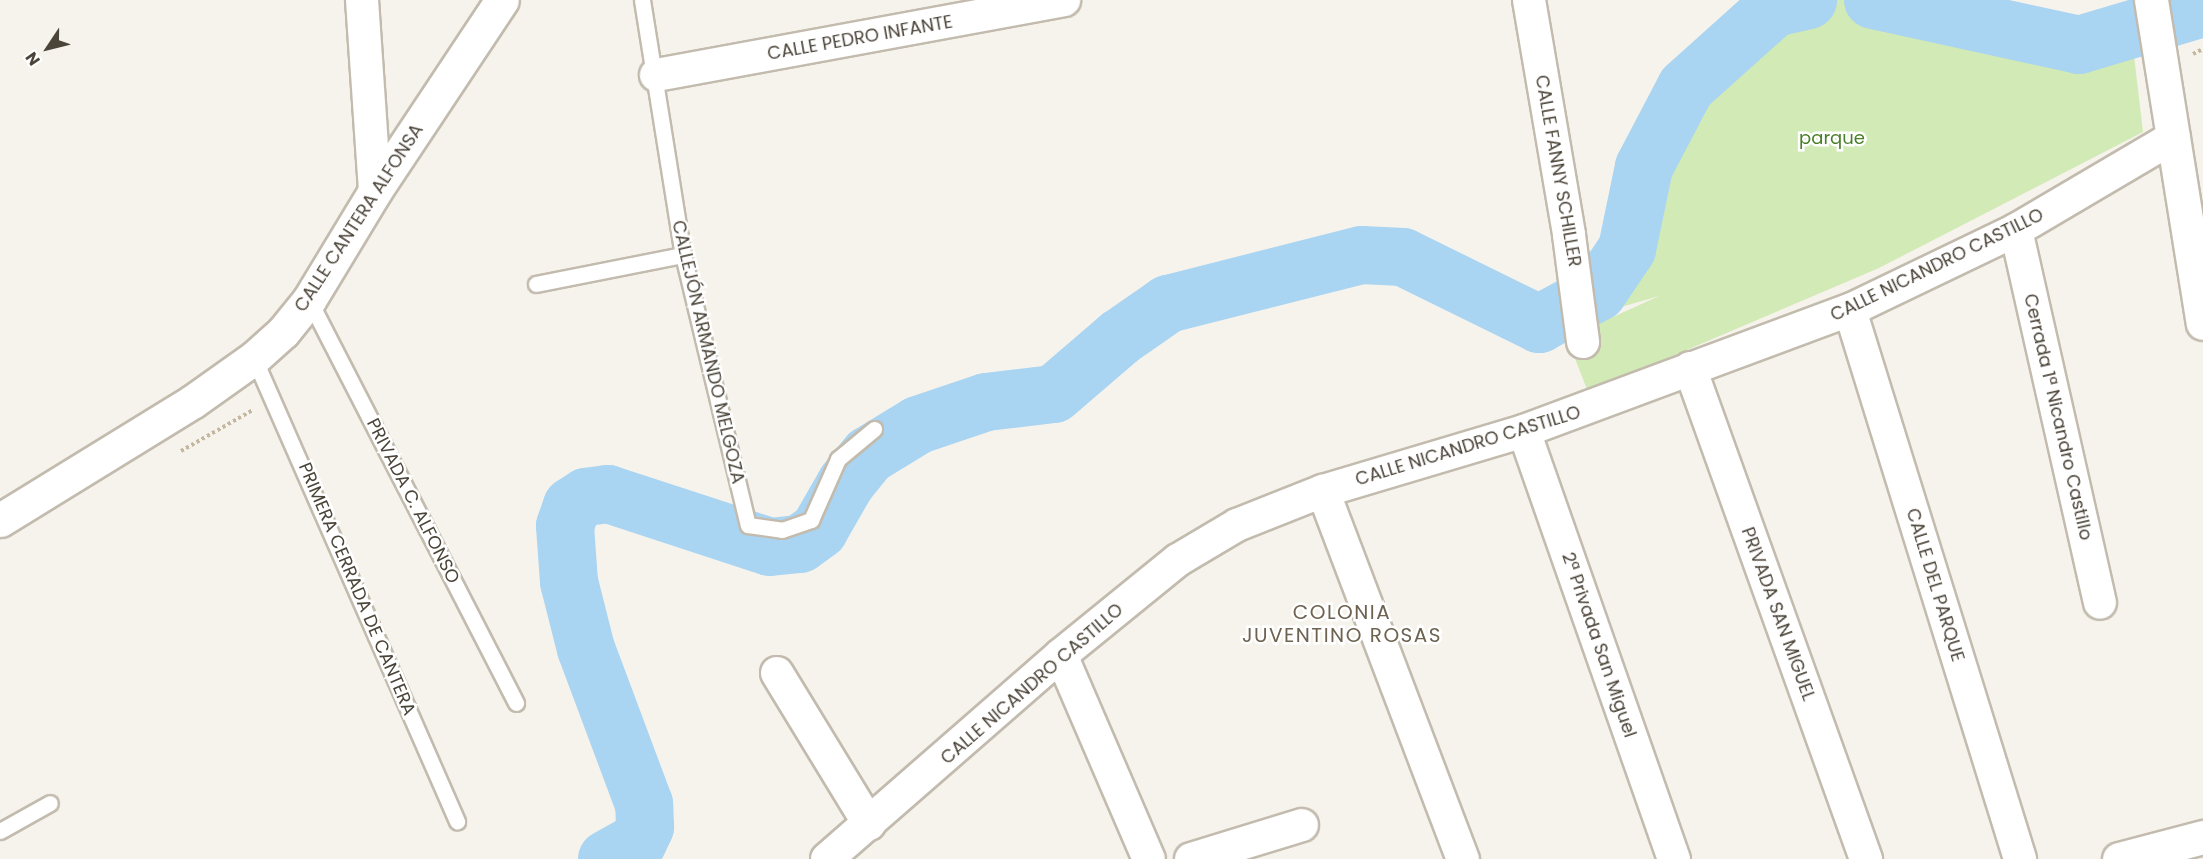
<!DOCTYPE html>
<html>
<head>
<meta charset="utf-8">
<style>
  body { margin:0 }
  #map { position:relative; width:2203px; height:859px; overflow:hidden; background:#f6f3ec; font-family:Poppins,sans-serif }
  div>[style] { position:absolute }
  .green>* { inset:0; background:#d2eab5 }
  .river>* { height:58px; margin:-29px; padding:0 29px; transform-origin:29px; border-radius:29px; background:#a9d4f2 }
  .path>* { height:4px; margin-top:-2px; transform-origin:0; background:repeating-linear-gradient(90deg,#c4b79f 0 3px,transparent 0 6px) }
  .roads { filter:drop-shadow(2px 0 #c2bbae) drop-shadow(-2px 0 #c2bbae) drop-shadow(0 2px #c2bbae) drop-shadow(0 -2px #c2bbae) }
  .service>* { height:15px; margin:-7.5px; padding:0 7.5px; transform-origin:7.5px; border-radius:7.5px; background:#fff }
  .minor>* { height:32px; margin:-16px; padding:0 16px; transform-origin:16px; border-radius:16px; background:#fff }
  .tertiary>* { height:33px; margin:-16.5px; padding:0 16.5px; transform-origin:16.5px; border-radius:16.5px; background:#fff }
  span { translate:-50% -50%; white-space:nowrap; text-align:center; line-height:1.15; -webkit-text-stroke:5px #fff; paint-order:stroke }
  .street-label { font-size:18px; color:#4b4439 }
  .park-label { font-size:18px; color:#4a7f2a }
  .neighbourhood-label { font-size:20px; color:#6e6250; letter-spacing:1.5px }
  .north { position:absolute; left:18px; top:18px; width:60px; height:60px; -webkit-text-stroke:4px #fff; paint-order:stroke; rotate:235deg; font-size:16px; font-weight:700; line-height:24px; text-align:center; color:#4b4439 }
  .north::after { content:''; display:block; margin:auto; width:21px; height:27px; background:#4b4439; clip-path:polygon(50% 0,100% 100%,50% 72%,0 100%) }
</style>
</head>
<body>
<div id="map">
  <div class="green">
    <i style="clip-path:polygon(1808px 0,1873px 0,2079px 45px,2131px 30px,2143px 132px,1879px 268px,1588px 392px,1567px 338px,1659px 296px,1604px 312px,1598px 292px,1627px 249px,1644px 167px,1686px 87px,1774px 8px)"></i>
  </div>
  <div class="river">
    <i style="left:1873px;top:0;width:211px;rotate:12.3deg"></i>
    <i style="left:2079px;top:45px;width:129px;rotate:-16.6deg"></i>
    <i style="left:607px;top:859px;width:35px;rotate:-29deg"></i>
    <i style="left:638px;top:842px;width:17px;rotate:-65deg"></i>
    <i style="left:645px;top:827px;width:23px;rotate:-92deg"></i>
    <i style="left:644px;top:804px;width:165px;rotate:-110.5deg"></i>
    <i style="left:586px;top:649px;width:69px;rotate:-104.2deg"></i>
    <i style="left:569px;top:582px;width:56px;rotate:-94.1deg"></i>
    <i style="left:565px;top:526px;width:21px;rotate:-71deg"></i>
    <i style="left:572px;top:506px;width:17px;rotate:-33deg"></i>
    <i style="left:586px;top:497px;width:22px;rotate:-8deg"></i>
    <i style="left:608px;top:494px;width:170px;rotate:18.1deg"></i>
    <i style="left:770px;top:547px;width:30px;rotate:-6deg"></i>
    <i style="left:800px;top:544px;width:24px;rotate:-36deg"></i>
    <i style="left:819px;top:530px;width:54px;rotate:-60.1deg"></i>
    <i style="left:846px;top:483px;width:36px;rotate:-51deg"></i>
    <i style="left:869px;top:455px;width:57px;rotate:-31.5deg"></i>
    <i style="left:918px;top:425px;width:72px;rotate:-18.7deg"></i>
    <i style="left:986px;top:402px;width:68px;rotate:-6.7deg"></i>
    <i style="left:1054px;top:394px;width:86px;rotate:-40.7deg"></i>
    <i style="left:1119px;top:338px;width:60px;rotate:-34.8deg"></i>
    <i style="left:1168px;top:304px;width:200px;rotate:-14.2deg"></i>
    <i style="left:1362px;top:255px;width:41px;rotate:2.8deg"></i>
    <i style="left:1403px;top:257px;width:152px;rotate:26.2deg"></i>
    <i style="left:1539px;top:324px;width:67px;rotate:-28.5deg"></i>
    <i style="left:1598px;top:292px;width:52px;rotate:-56deg"></i>
    <i style="left:1627px;top:249px;width:84px;rotate:-78.3deg"></i>
    <i style="left:1644px;top:167px;width:90px;rotate:-62.3deg"></i>
    <i style="left:1686px;top:87px;width:118px;rotate:-41.9deg"></i>
    <i style="left:1774px;top:8px;width:35px;rotate:-13deg"></i>
  </div>
  <div class="path">
    <i style="left:2193px;top:54px;width:11px;rotate:-27deg"></i>
    <i style="left:181px;top:451px;width:83px;rotate:-29.7deg"></i>
  </div>
  <div class="roads">
    <div class="service">
      <i style="left:642px;top:0;width:258px;rotate:80.9deg"></i>
      <i style="left:683px;top:255px;width:278px;rotate:76.5deg"></i>
      <i style="left:748px;top:525px;width:34px;rotate:8deg"></i>
      <i style="left:782px;top:530px;width:31px;rotate:-19deg"></i>
      <i style="left:811px;top:520px;width:67px;rotate:-66.1deg"></i>
      <i style="left:838px;top:459px;width:47px;rotate:-39.8deg"></i>
      <i style="left:536px;top:284px;width:150px;rotate:-11.2deg"></i>
      <i style="left:309px;top:300px;width:453px;rotate:62.8deg"></i>
      <i style="left:254px;top:358px;width:506px;rotate:66.33deg"></i>
      <i style="left:0;top:831px;width:57px;rotate:-29.2deg"></i>
    </div>
    <div class="minor">
      <i style="left:362px;top:0;width:191px;rotate:86.1deg"></i>
      <i style="left:1529px;top:0;width:238px;rotate:80.3deg"></i>
      <i style="left:1569px;top:235px;width:108px;rotate:82.5deg"></i>
      <i style="left:656px;top:75px;width:415px;rotate:-10.4deg"></i>
      <i style="left:2016px;top:230px;width:382px;rotate:77.3deg"></i>
      <i style="left:1850px;top:310px;width:575px;rotate:72.79deg"></i>
      <i style="left:1690px;top:368px;width:522px;rotate:70.28deg"></i>
      <i style="left:1524px;top:431px;width:454px;rotate:70.7deg"></i>
      <i style="left:1323px;top:491px;width:394px;rotate:69.2deg"></i>
      <i style="left:1061px;top:655px;width:222px;rotate:66.7deg"></i>
      <i style="left:777px;top:673px;width:177px;rotate:58.6deg"></i>
      <i style="left:827px;top:859px;width:310px;rotate:-41.1deg"></i>
      <i style="left:1061px;top:655px;width:151px;rotate:-39.1deg"></i>
      <i style="left:1178px;top:560px;width:69px;rotate:-30.7deg"></i>
      <i style="left:1237px;top:525px;width:92px;rotate:-21.6deg"></i>
      <i style="left:1323px;top:491px;width:210px;rotate:-16.6deg"></i>
      <i style="left:1524px;top:431px;width:348px;rotate:-20.4deg"></i>
      <i style="left:1850px;top:310px;width:184px;rotate:-25.7deg"></i>
      <i style="left:2016px;top:230px;width:183px;rotate:-30.5deg"></i>
      <i style="left:1191px;top:859px;width:116px;rotate:-17deg"></i>
    </div>
    <div class="tertiary">
      <i style="left:2151px;top:0;width:327px;rotate:80.9deg"></i>
      <i style="left:0;top:520px;width:225px;rotate:-31.6deg"></i>
      <i style="left:192px;top:402px;width:76px;rotate:-35.4deg"></i>
      <i style="left:254px;top:358px;width:39px;rotate:-42deg"></i>
      <i style="left:283px;top:332px;width:41px;rotate:-50.9deg"></i>
      <i style="left:309px;top:300px;width:127px;rotate:-58.8deg"></i>
      <i style="left:375px;top:191px;width:229px;rotate:-56.4deg"></i>
      <i style="left:2119px;top:859px;width:87px;rotate:-14.7deg"></i>
    </div>
  </div>
  <div class="street-label">
    <span style="left:860px;top:38px;rotate:-10deg">CALLE PEDRO INFANTE</span>
    <span style="left:1558px;top:171px;rotate:80deg">CALLE FANNY SCHILLER</span>
    <span style="left:359px;top:218px;rotate:-57deg">CALLE CANTERA ALFONSA</span>
    <span style="left:1937px;top:265px;rotate:-26deg">CALLE NICANDRO CASTILLO</span>
    <span style="left:708px;top:352px;rotate:77deg">CALLEJÓN ARMANDO MELGOZA</span>
    <span style="left:2058px;top:417px;rotate:77deg">Cerrada 1ª Nicandro Castillo</span>
    <span style="left:1468px;top:446px;rotate:-17deg">CALLE NICANDRO CASTILLO</span>
    <span style="left:413px;top:501px;rotate:63deg">PRIVADA C. ALFONSO</span>
    <span style="left:1935px;top:585px;rotate:73deg">CALLE DEL PARQUE</span>
    <span style="left:357px;top:589px;rotate:67deg">PRIMERA CERRADA DE CANTERA</span>
    <span style="left:1778px;top:614px;rotate:70deg">PRIVADA SAN MIGUEL</span>
    <span style="left:1599px;top:645px;rotate:71deg">2ª Privada San Miguel</span>
    <span style="left:1032px;top:684px;rotate:-41deg">CALLE NICANDRO CASTILLO</span>
  </div>
  <div class="park-label">
    <span style="left:1832px;top:138px">parque</span>
  </div>
  <div class="neighbourhood-label">
    <span style="left:1342px;top:624px">COLONIA<br>JUVENTINO ROSAS</span>
  </div>
  <div class="north">N</div>
</div>
</body>
</html>
